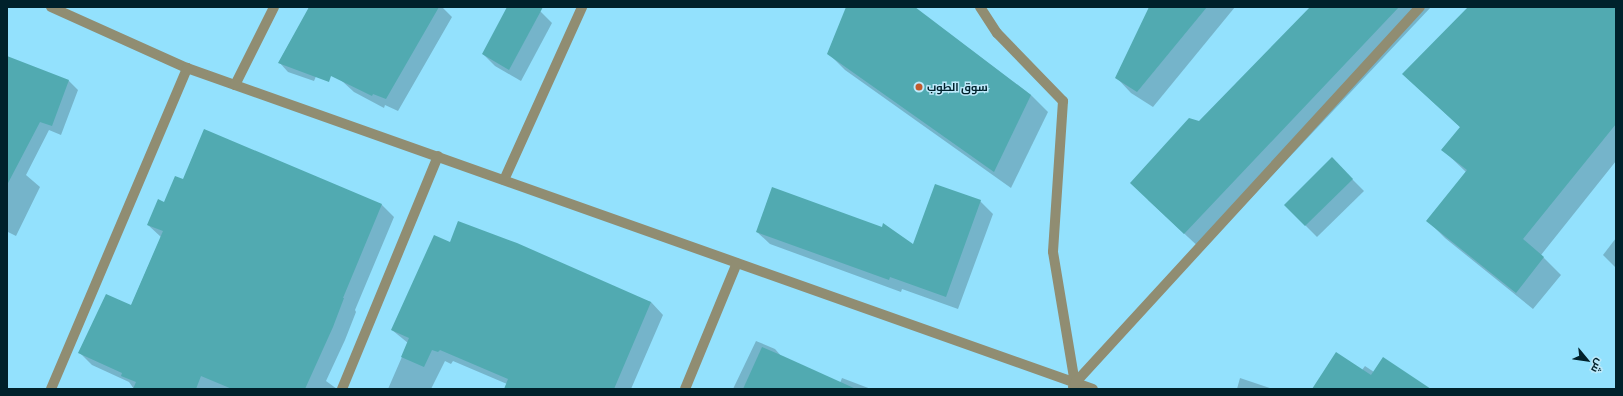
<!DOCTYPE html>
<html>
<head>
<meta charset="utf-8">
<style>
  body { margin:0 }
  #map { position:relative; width:1623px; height:396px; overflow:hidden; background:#93e1fd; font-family:"PT Sans Narrow",Cairo,sans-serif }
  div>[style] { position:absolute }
  .shadow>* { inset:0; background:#0003 }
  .building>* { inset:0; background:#51aab1 }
  .minor>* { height:10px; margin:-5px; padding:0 5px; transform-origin:5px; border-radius:5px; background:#908d72 }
  .dots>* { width:11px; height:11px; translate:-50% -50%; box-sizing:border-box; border:2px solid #bde9fa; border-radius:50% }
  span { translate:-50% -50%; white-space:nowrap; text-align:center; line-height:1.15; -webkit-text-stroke:3px #bde9fa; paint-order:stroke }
  .poi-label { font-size:11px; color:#00212b; font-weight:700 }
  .left { translate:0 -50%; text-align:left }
  .frame { position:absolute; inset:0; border:8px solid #00212b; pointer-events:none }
  .north { position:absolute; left:1567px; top:340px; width:40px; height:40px; -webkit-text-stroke:3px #bde9fa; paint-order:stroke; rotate:119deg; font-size:11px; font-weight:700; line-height:16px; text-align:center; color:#00212b }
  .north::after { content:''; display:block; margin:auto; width:14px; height:18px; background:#00212b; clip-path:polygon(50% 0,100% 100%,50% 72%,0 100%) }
</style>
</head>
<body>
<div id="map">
  <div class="shadow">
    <i style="clip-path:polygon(310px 7px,347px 7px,314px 81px,288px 72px,279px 62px)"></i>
    <i style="clip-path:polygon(383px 7px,442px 7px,452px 17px,398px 111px,385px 105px,384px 108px,354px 92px,342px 81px)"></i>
    <i style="clip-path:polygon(508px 7px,533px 7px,540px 11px,552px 23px,521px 81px,495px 66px,483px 54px)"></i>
    <i style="clip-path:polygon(847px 7px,914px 7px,1031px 95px,1048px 112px,1011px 188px,845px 70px,828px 53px)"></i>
    <i style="clip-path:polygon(1150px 7px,1235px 7px,1153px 107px,1131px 93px,1116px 77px)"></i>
    <i style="clip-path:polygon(1312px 7px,1431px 7px,1202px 250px,1148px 200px,1199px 123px)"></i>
    <i style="clip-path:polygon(1470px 7px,1616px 7px,1616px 161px,1541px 255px,1561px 275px,1533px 309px,1445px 238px,1428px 221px,1466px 172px,1443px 150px,1461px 128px,1403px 74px)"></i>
    <i style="clip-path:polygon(7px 57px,69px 81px,78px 90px,61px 135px,49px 130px,26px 175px,40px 187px,16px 236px,8px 232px,7px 233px)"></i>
    <i style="clip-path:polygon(204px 131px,382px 205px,394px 217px,355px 310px,356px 312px,345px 340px,326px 381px,337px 389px,134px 389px,129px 382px,92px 365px,79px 352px,131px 306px,161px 237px,148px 225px,184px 180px)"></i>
    <i style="clip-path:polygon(1332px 159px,1364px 191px,1317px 237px,1285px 205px)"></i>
    <i style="clip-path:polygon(980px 201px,993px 214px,958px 309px,902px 289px,901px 292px,770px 244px,757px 232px,913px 246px)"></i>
    <i style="clip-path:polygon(1616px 238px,1616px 268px,1603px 255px)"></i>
    <i style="clip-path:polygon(450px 243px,651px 302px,663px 315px,631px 389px,505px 389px,507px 384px,453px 361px,451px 364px,445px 361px,431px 389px,388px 389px,408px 343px,392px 330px)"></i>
    <i style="clip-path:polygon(756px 341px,775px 349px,782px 357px,840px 383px,842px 378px,871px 389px,733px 389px)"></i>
    <i style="clip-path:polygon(1365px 366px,1374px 372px,1428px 389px,1313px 389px,1362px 370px)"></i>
    <i style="clip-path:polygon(1240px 378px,1273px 389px,1237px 389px)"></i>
  </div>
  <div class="building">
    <i style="clip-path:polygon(309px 7px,439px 7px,386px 99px,373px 94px,372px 96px,331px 76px,329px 82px,278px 63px)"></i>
    <i style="clip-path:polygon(507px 7px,543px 7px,509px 70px,482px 54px)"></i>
    <i style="clip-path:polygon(846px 7px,915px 7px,1031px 95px,994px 172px,827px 54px)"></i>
    <i style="clip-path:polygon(1149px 7px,1207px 7px,1137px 92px,1115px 78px)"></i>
    <i style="clip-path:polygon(1310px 7px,1399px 7px,1184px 234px,1130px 183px,1189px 118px,1199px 121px)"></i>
    <i style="clip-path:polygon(1468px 7px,1616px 7px,1616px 124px,1523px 239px,1544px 257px,1516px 293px,1426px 221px,1467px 170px,1441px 150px,1460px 127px,1402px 74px)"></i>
    <i style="clip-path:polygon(7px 56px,69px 80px,52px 126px,40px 122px,7px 185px)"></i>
    <i style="clip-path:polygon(204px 129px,382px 204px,343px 298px,344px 298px,333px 327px,305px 389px,232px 389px,201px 376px,196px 389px,133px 389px,136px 382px,121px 376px,122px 373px,78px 353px,106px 294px,131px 305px,163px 231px,147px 225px,158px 199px,164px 202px,175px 176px,183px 179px)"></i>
    <i style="clip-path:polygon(1332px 157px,1353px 179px,1305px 226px,1284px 205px)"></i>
    <i style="clip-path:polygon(935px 184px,981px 200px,946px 297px,890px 277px,889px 280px,756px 232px,772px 187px,882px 227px,883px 223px,913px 244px)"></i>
    <i style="clip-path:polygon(458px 221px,517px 243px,651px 302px,614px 389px,504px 389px,508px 379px,440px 350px,438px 352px,432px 350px,424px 367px,401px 357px,409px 338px,391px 330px,434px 235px,450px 242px)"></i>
    <i style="clip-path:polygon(762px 347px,783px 356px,856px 389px,743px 389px)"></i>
    <i style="clip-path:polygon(1336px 352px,1371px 375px,1383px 357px,1431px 389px,1312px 389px)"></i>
  </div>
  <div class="minor">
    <i style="left:51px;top:7px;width:149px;rotate:24.2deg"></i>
    <i style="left:187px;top:68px;width:961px;rotate:19.51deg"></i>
    <i style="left:980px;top:7px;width:31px;rotate:57deg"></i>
    <i style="left:997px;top:33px;width:95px;rotate:45.9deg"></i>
    <i style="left:1063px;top:101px;width:151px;rotate:93.8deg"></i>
    <i style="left:1053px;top:252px;width:133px;rotate:80.5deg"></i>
    <i style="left:235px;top:85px;width:87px;rotate:-63.4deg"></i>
    <i style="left:504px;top:180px;width:190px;rotate:-65.7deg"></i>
    <i style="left:1073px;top:387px;width:4px;rotate:-63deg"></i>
    <i style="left:1075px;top:383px;width:510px;rotate:-47.46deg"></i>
    <i style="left:51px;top:389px;width:349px;rotate:-67deg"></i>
    <i style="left:342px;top:389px;width:252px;rotate:-67.6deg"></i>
    <i style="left:685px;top:389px;width:136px;rotate:-67.6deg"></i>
  </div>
  <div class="dots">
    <i style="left:919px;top:87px;background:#c15b2d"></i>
  </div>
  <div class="poi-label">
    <span class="left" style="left:927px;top:87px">سوق الطوب</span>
  </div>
  <div class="frame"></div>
  <div class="north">ش</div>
</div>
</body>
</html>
